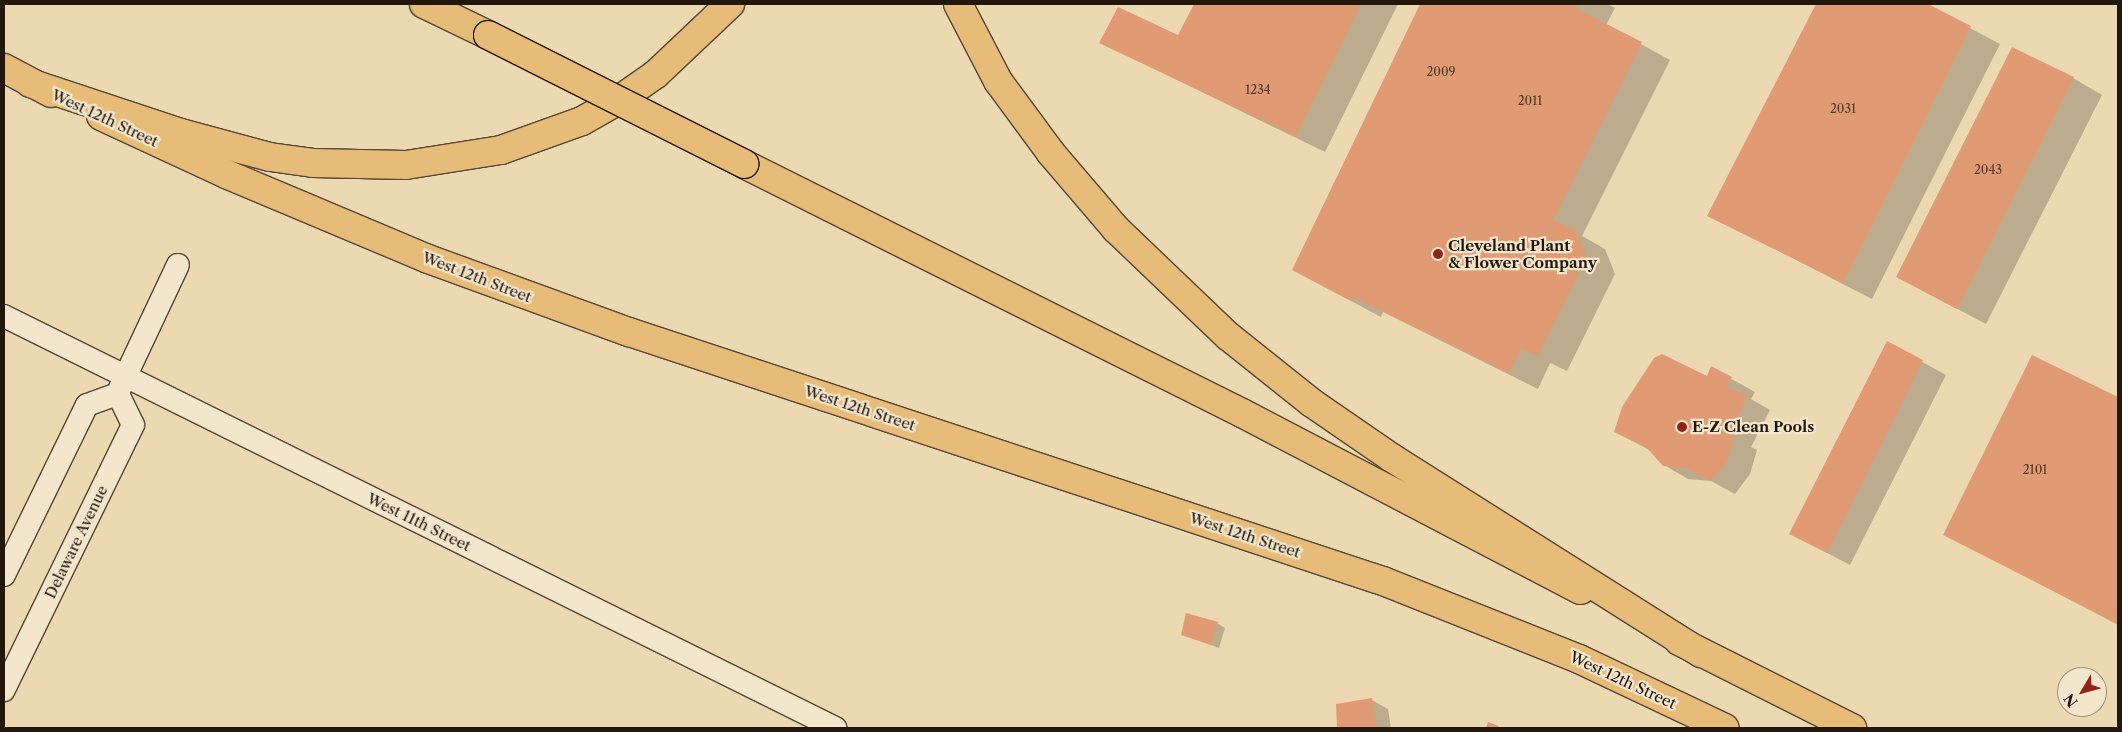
<!DOCTYPE html>
<html>
<head>
<meta charset="utf-8">
<style>
  body { margin:0 }
  #map { position:relative; width:2122px; height:732px; overflow:hidden; background:#ecd8b1; font-family:"Libre Caslon Text",serif }
  div>[style] { position:absolute }
  .shadow>* { inset:0; background:#0003 }
  .building>* { inset:0; background:#e19b74 }
  .roads { filter:drop-shadow(1px 0 #554635) drop-shadow(-1px 0 #554635) drop-shadow(0 1px #554635) drop-shadow(0 -1px #554635) }
  .street>* { height:22px; margin:-11px; padding:0 11px; transform-origin:11px; border-radius:11px; background:#f3e6cc }
  .primary>* { height:28px; margin:-14px; padding:0 14px; transform-origin:14px; border-radius:14px; background:#e6bc78 }
  .highway>* { height:28px; margin:-14px; padding:0 14px; transform-origin:14px; border-radius:14px; background:#e6bc78 }
  .bridges { filter:drop-shadow(1px 0 #23160c) drop-shadow(-1px 0 #23160c) drop-shadow(0 1px #23160c) drop-shadow(0 -1px #23160c) }
  .primary-bridge>* { height:28px; margin:-14px; padding:0 14px; transform-origin:14px; border-radius:14px; background:#e6bc78 }
  .dots>* { width:14px; height:14px; translate:-50% -50%; box-sizing:border-box; border:2px solid #f3e6cc; border-radius:50% }
  span { translate:-50% -50%; white-space:nowrap; text-align:center; line-height:1.15; -webkit-text-stroke:4.5px #f3e6cc; paint-order:stroke }
  .number-label { font-size:12px; color:#523726 }
  .number-label span { -webkit-text-stroke-width:0 }
  .street-label { font-size:15px; color:#23160c }
  .poi-label { font-size:15px; color:#23160c; font-weight:700 }
  .left { translate:0 -50%; text-align:left }
  .frame { position:absolute; inset:0; border:5px solid #23160c; pointer-events:none }
  .north { position:absolute; left:2057px; top:667px; width:50px; height:50px; box-sizing:border-box; background:#f3e6cc; border:1px solid #a0937f; border-radius:50%; rotate:233deg; font-size:14px; font-weight:700; line-height:20px; text-align:center; color:#23160c }
  .north::after { content:''; display:block; margin:auto; width:18px; height:22px; background:#8f2418; clip-path:polygon(50% 0,100% 100%,50% 72%,0 100%) }
</style>
</head>
<body>
<div id="map">
  <div class="shadow">
    <i style="clip-path:polygon(1195px 4px,1398px 4px,1325px 152px,1101px 43px,1179px 36px)"></i>
    <i style="clip-path:polygon(1422px 4px,1607px 4px,1615px 8px,1606px 25px,1670px 60px,1582px 236px,1605px 249px,1615px 274px,1567px 371px,1550px 363px,1538px 389px,1383px 312px,1381px 317px,1293px 270px)"></i>
    <i style="clip-path:polygon(1817px 4px,1925px 4px,2000px 44px,1872px 299px,1709px 215px)"></i>
    <i style="clip-path:polygon(2073px 78px,2102px 95px,1986px 324px,1897px 277px)"></i>
    <i style="clip-path:polygon(1888px 343px,1946px 375px,1850px 565px,1791px 534px)"></i>
    <i style="clip-path:polygon(2033px 357px,2118px 399px,2118px 625px,1945px 534px)"></i>
    <i style="clip-path:polygon(1712px 368px,1755px 392px,1751px 399px,1770px 410px,1751px 447px,1757px 450px,1750px 474px,1735px 494px,1711px 481px,1688px 479px,1664px 465px,1651px 451px,1616px 432px,1708px 378px)"></i>
    <i style="clip-path:polygon(1217px 623px,1225px 628px,1219px 648px,1182px 634px)"></i>
    <i style="clip-path:polygon(1372px 700px,1388px 709px,1391px 728px,1340px 728px,1337px 705px)"></i>
  </div>
  <div class="building">
    <i style="clip-path:polygon(1194px 4px,1361px 4px,1296px 136px,1099px 43px,1118px 7px,1178px 35px)"></i>
    <i style="clip-path:polygon(1420px 4px,1579px 4px,1577px 9px,1642px 42px,1553px 220px,1576px 231px,1587px 257px,1537px 356px,1521px 348px,1509px 373px,1353px 297px,1351px 301px,1292px 270px)"></i>
    <i style="clip-path:polygon(1816px 4px,1928px 4px,1971px 26px,1843px 283px,1707px 216px)"></i>
    <i style="clip-path:polygon(2012px 47px,2074px 77px,1957px 309px,1896px 277px)"></i>
    <i style="clip-path:polygon(1887px 341px,1923px 360px,1827px 553px,1789px 534px)"></i>
    <i style="clip-path:polygon(1662px 354px,1707px 376px,1711px 366px,1732px 377px,1727px 387px,1748px 396px,1729px 433px,1734px 436px,1727px 461px,1711px 481px,1686px 468px,1663px 466px,1647px 448px,1614px 432px,1622px 407px,1654px 358px)"></i>
    <i style="clip-path:polygon(2032px 355px,2118px 397px,2118px 624px,1943px 535px)"></i>
    <i style="clip-path:polygon(1186px 613px,1218px 622px,1211px 645px,1181px 635px)"></i>
    <i style="clip-path:polygon(1372px 698px,1377px 728px,1337px 728px,1336px 704px)"></i>
    <i style="clip-path:polygon(1488px 722px,1499px 726px,1498px 728px,1486px 728px)"></i>
  </div>
  <div class="roads">
    <div class="street">
      <i style="left:4px;top:316px;width:928px;rotate:26.37deg"></i>
      <i style="left:120px;top:388px;width:136px;rotate:-64.8deg"></i>
      <i style="left:4px;top:575px;width:189px;rotate:-64deg"></i>
      <i style="left:87px;top:405px;width:33px;rotate:-20deg"></i>
      <i style="left:118px;top:394px;width:34px;rotate:64deg"></i>
      <i style="left:133px;top:425px;width:295px;rotate:116deg"></i>
    </div>
    <div class="primary">
      <i style="left:424px;top:4px;width:71px;rotate:25.8deg"></i>
      <i style="left:4px;top:68px;width:53px;rotate:28deg"></i>
      <i style="left:101px;top:116px;width:138px;rotate:24.9deg"></i>
      <i style="left:226px;top:174px;width:219px;rotate:22.8deg"></i>
      <i style="left:428px;top:259px;width:214px;rotate:20deg"></i>
      <i style="left:629px;top:332px;width:794px;rotate:18.28deg"></i>
      <i style="left:1383px;top:581px;width:211px;rotate:21.7deg"></i>
      <i style="left:1579px;top:659px;width:161px;rotate:25.3deg"></i>
      <i style="left:744px;top:164px;width:557px;rotate:26.57deg"></i>
      <i style="left:1242px;top:413px;width:382px;rotate:27.6deg"></i>
      <i style="left:1679px;top:641px;width:194px;rotate:26.7deg"></i>
    </div>
    <div class="highway">
      <i style="left:958px;top:4px;width:87px;rotate:62.5deg"></i>
      <i style="left:998px;top:81px;width:89px;rotate:53.6deg"></i>
      <i style="left:1051px;top:153px;width:100px;rotate:49.5deg"></i>
      <i style="left:1116px;top:229px;width:155px;rotate:43.7deg"></i>
      <i style="left:1228px;top:336px;width:107px;rotate:38.6deg"></i>
      <i style="left:1312px;top:403px;width:97px;rotate:34.5deg"></i>
      <i style="left:1392px;top:458px;width:365px;rotate:32.3deg"></i>
      <i style="left:30px;top:83px;width:159px;rotate:18.3deg"></i>
      <i style="left:181px;top:133px;width:92px;rotate:15.1deg"></i>
      <i style="left:270px;top:157px;width:43px;rotate:7.9deg"></i>
      <i style="left:313px;top:163px;width:93px;rotate:1.2deg"></i>
      <i style="left:406px;top:165px;width:96px;rotate:-9deg"></i>
      <i style="left:501px;top:150px;width:86px;rotate:-19.7deg"></i>
      <i style="left:582px;top:121px;width:43px;rotate:-29.6deg"></i>
      <i style="left:619px;top:100px;width:45px;rotate:-35.1deg"></i>
      <i style="left:656px;top:74px;width:102px;rotate:-43.4deg"></i>
    </div>
  </div>
  <div class="bridges">
    <div class="primary-bridge">
      <i style="left:488px;top:35px;width:287px;rotate:26.7deg"></i>
    </div>
  </div>
  <div class="dots">
    <i style="left:1438px;top:254px;background:#8f2418"></i>
    <i style="left:1682px;top:427px;background:#8f2418"></i>
  </div>
  <div class="number-label">
    <span style="left:1441px;top:72px">2009</span>
    <span style="left:1258px;top:90px">1234</span>
    <span style="left:1530px;top:101px">2011</span>
    <span style="left:1843px;top:109px">2031</span>
    <span style="left:1988px;top:170px">2043</span>
    <span style="left:2035px;top:470px">2101</span>
  </div>
  <div class="street-label">
    <span style="left:105px;top:118px;rotate:25deg">West 12th Street</span>
    <span style="left:477px;top:277px;rotate:21deg">West 12th Street</span>
    <span style="left:860px;top:408px;rotate:18deg">West 12th Street</span>
    <span style="left:419px;top:522px;rotate:26deg">West 11th Street</span>
    <span style="left:1245px;top:535px;rotate:18deg">West 12th Street</span>
    <span style="left:76px;top:542px;rotate:-64deg">Delaware Avenue</span>
    <span style="left:1623px;top:680px;rotate:25deg">West 12th Street</span>
  </div>
  <div class="poi-label">
    <span class="left" style="left:1448px;top:254px">Cleveland Plant<br>&amp; Flower Company</span>
    <span class="left" style="left:1692px;top:427px">E-Z Clean Pools</span>
  </div>
  <div class="frame"></div>
  <div class="north">N</div>
</div>
</body>
</html>
